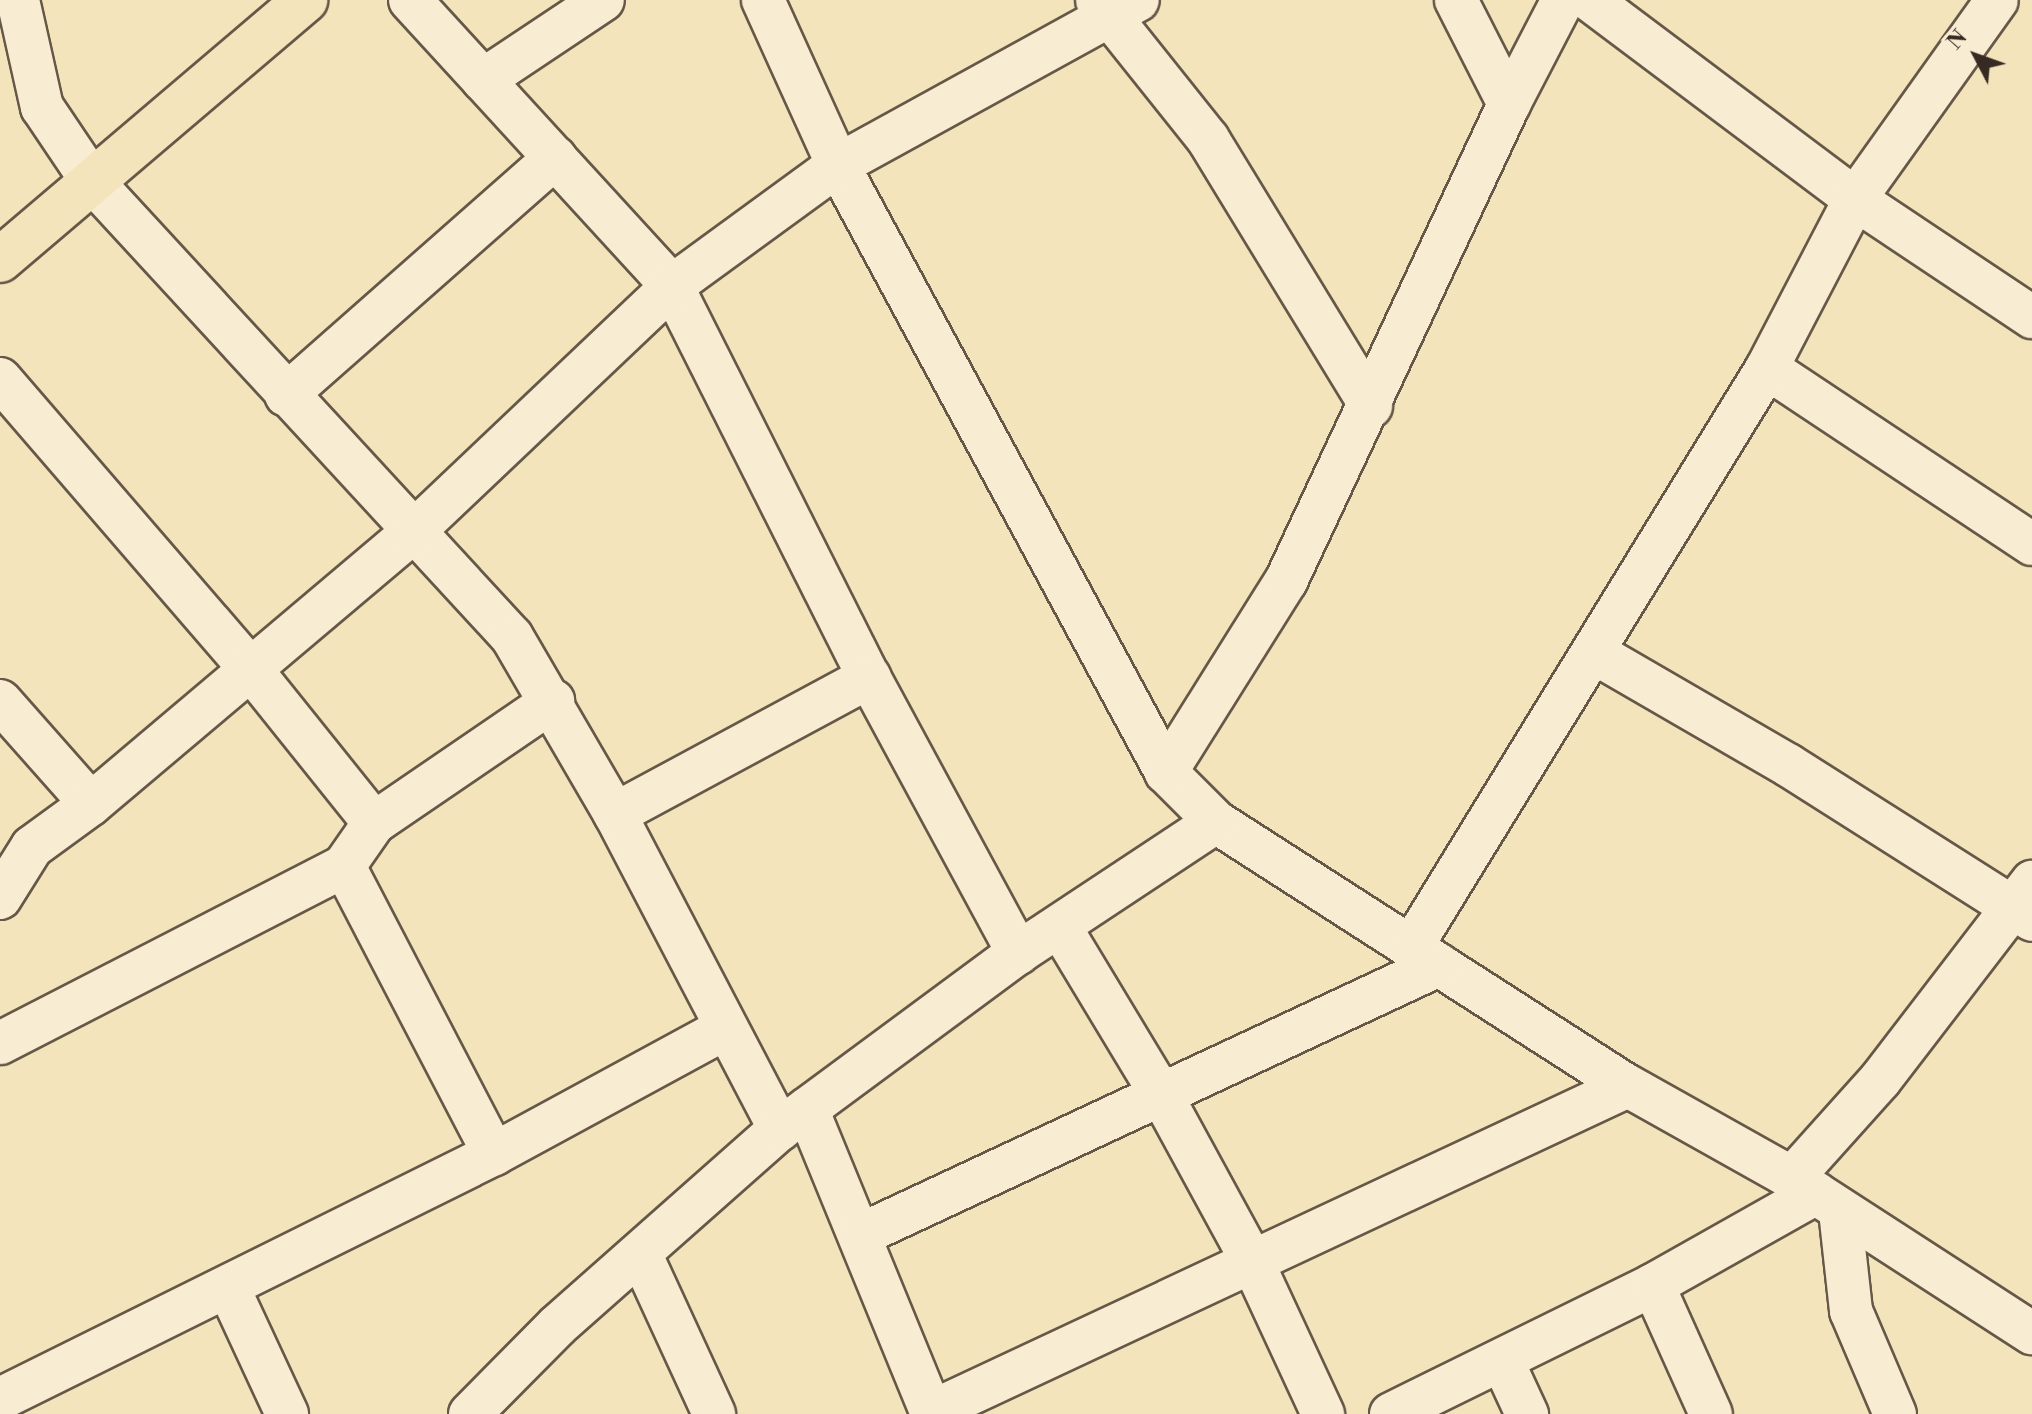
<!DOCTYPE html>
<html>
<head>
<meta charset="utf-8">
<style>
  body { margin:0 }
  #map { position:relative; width:2032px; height:1414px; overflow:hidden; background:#f4e4bb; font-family:"Libre Bodoni",serif }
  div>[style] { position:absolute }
  .roads { filter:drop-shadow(2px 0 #665848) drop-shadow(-2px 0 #665848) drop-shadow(0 2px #665848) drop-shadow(0 -2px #665848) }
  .street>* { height:42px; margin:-21px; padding:0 21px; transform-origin:21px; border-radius:21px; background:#f8edd3 }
  .primary>* { height:44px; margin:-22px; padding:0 22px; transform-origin:22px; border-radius:22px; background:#f4e4bb }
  span { translate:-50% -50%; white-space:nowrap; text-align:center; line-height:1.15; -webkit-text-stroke:6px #f8edd3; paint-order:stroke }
  .north { position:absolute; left:1936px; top:16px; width:80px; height:80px; -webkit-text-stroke:6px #f8edd3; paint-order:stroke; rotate:311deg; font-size:22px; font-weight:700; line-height:32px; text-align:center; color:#362a22 }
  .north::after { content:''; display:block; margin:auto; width:28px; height:36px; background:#362a22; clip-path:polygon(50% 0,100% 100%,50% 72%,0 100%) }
</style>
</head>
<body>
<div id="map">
  <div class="roads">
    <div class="street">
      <i style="left:18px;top:0;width:110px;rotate:77.4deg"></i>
      <i style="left:42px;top:107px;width:88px;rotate:56.1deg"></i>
      <i style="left:91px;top:180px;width:621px;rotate:47.35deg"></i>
      <i style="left:512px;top:637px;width:205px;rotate:59.8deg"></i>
      <i style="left:615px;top:814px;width:356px;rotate:62.4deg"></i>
      <i style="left:410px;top:0;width:388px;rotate:47.5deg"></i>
      <i style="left:672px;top:286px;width:438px;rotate:63.3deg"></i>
      <i style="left:869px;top:677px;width:314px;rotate:61.6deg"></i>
      <i style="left:763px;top:0;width:181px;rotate:65.6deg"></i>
      <i style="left:838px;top:165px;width:690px;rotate:61.61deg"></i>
      <i style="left:1166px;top:772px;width:71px;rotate:45deg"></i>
      <i style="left:1216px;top:822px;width:489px;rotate:32.7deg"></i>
      <i style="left:1628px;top:1086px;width:188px;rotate:29.3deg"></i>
      <i style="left:1792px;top:1178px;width:286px;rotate:32.9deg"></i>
      <i style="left:1097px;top:0;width:178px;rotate:51.4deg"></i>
      <i style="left:1208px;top:139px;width:313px;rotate:58.6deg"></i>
      <i style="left:1456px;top:0;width:117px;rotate:63deg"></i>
      <i style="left:1590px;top:0;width:331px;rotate:36.9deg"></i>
      <i style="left:1855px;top:199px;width:213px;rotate:33.7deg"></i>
      <i style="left:483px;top:80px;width:144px;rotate:-33.7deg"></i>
      <i style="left:1767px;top:368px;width:318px;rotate:33.6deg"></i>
      <i style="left:0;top:379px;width:381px;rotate:49.2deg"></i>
      <i style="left:249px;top:667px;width:200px;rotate:51.3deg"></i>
      <i style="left:286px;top:395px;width:359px;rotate:-41.4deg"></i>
      <i style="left:1593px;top:652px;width:225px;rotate:30.1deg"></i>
      <i style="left:1788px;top:765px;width:289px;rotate:32.4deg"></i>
      <i style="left:0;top:701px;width:137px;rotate:48.5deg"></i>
      <i style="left:1166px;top:772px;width:226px;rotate:-57.9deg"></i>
      <i style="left:1286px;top:581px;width:527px;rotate:-64.94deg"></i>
      <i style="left:1509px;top:104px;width:117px;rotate:-62.6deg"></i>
      <i style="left:615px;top:814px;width:289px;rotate:-28.3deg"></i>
      <i style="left:344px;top:866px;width:325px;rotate:62.5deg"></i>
      <i style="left:0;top:898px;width:60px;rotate:-57.9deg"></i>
      <i style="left:32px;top:847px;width:73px;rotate:-36.1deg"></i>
      <i style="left:91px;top:804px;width:420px;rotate:-40.2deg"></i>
      <i style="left:412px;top:533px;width:359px;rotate:-43.5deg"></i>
      <i style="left:672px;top:286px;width:205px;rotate:-36.1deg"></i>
      <i style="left:838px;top:165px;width:342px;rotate:-28.8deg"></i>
      <i style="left:1060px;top:927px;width:197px;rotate:58.9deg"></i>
      <i style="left:1162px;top:1096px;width:188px;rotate:61.4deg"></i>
      <i style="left:1252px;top:1261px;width:169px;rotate:65.1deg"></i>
      <i style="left:1412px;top:946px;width:678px;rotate:-58.44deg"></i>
      <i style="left:1767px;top:368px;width:191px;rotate:-62.5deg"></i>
      <i style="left:1855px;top:199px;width:244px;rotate:-54.5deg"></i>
      <i style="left:0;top:1043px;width:387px;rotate:-27.2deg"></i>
      <i style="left:344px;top:866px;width:52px;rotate:-55.1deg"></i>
      <i style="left:374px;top:823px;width:217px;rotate:-34.3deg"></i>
      <i style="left:807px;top:1109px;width:330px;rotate:67.7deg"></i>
      <i style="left:1792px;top:1178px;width:132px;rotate:-48.1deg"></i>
      <i style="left:1880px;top:1080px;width:250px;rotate:-52.5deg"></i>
      <i style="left:1840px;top:1211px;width:101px;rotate:83.7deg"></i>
      <i style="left:1851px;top:1311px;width:112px;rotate:66.9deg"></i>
      <i style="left:860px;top:1235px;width:639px;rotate:-25deg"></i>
      <i style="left:641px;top:1255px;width:175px;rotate:65.3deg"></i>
      <i style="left:1653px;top:1285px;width:141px;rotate:65.8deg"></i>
      <i style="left:229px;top:1289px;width:138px;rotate:65.1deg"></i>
      <i style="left:1502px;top:1360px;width:60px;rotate:65.2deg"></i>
      <i style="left:0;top:1399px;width:551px;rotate:-26.38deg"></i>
      <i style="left:494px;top:1154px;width:262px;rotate:-28.5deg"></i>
      <i style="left:931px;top:1412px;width:769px;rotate:-25.07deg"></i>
      <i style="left:470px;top:1414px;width:124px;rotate:-45.3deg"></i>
      <i style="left:557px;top:1326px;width:298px;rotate:-41.5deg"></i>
      <i style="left:780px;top:1129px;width:296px;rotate:-36.5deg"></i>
      <i style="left:1018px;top:953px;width:237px;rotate:-33.5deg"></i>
      <i style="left:1391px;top:1414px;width:292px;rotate:-26.2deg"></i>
      <i style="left:1653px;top:1285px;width:187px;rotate:-29.4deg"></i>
    </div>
    <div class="primary">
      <i style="left:0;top:260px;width:401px;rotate:-40.4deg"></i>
    </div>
  </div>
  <div class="north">N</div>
</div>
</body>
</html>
